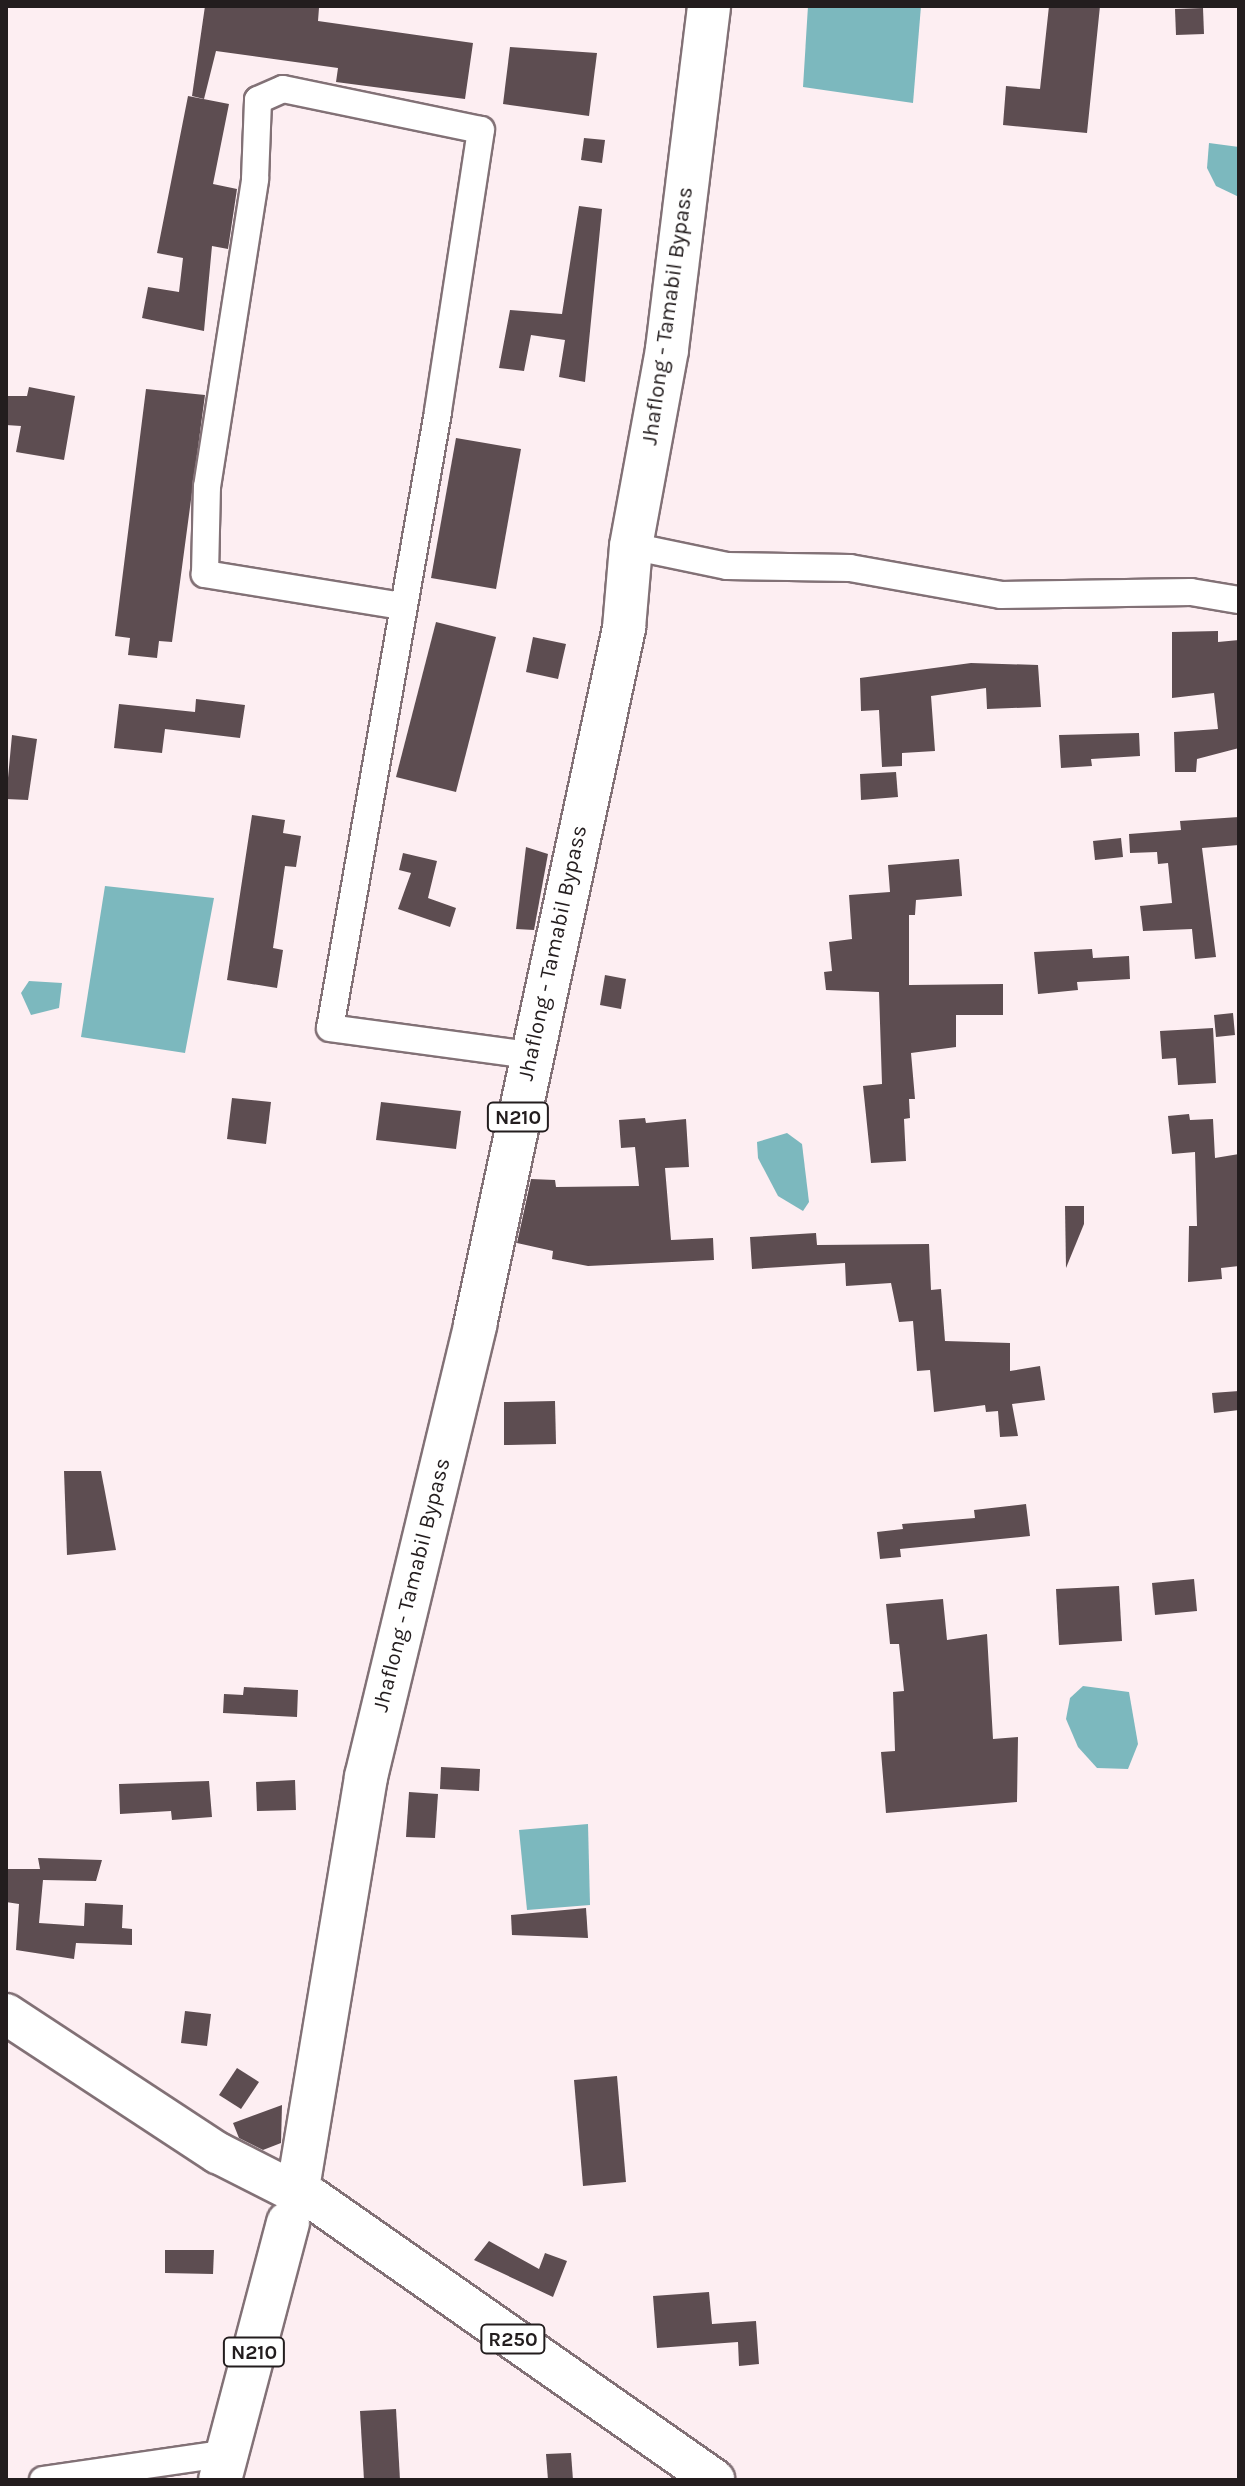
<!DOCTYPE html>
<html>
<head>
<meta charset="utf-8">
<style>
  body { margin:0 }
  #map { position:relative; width:1245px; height:2486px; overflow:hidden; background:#fdeef2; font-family:Karla,sans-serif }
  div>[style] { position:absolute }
  .water>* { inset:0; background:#7cb8be }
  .building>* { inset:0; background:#5d4d51 }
  .roads { filter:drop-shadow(2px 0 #827176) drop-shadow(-2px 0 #827176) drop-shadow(0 2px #827176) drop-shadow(0 -2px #827176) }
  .minor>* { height:26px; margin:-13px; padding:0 13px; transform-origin:13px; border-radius:13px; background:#fff }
  .primary>* { height:40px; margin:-20px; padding:0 20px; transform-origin:20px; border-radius:20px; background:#fff }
  .trunk>* { height:42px; margin:-21px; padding:0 21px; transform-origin:21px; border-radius:21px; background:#fff }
  span { translate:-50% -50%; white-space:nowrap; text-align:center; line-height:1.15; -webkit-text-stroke:8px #fff; paint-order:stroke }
  .shield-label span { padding:2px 6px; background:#fff; border:2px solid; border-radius:6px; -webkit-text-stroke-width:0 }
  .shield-label { font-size:20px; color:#231d1e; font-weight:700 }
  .street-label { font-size:22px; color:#231d1e }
  .frame { position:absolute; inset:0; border:8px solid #231d1e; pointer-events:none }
</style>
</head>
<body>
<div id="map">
  <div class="water">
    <i style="clip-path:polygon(808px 6px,921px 6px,913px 103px,803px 87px)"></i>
    <i style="clip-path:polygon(1209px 143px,1239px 147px,1239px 197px,1216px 186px,1207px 168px)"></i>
    <i style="clip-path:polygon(105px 886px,214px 898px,185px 1053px,81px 1037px)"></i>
    <i style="clip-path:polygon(29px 981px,62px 983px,59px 1008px,31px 1015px,21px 993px)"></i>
    <i style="clip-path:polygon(787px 1133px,802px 1144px,809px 1202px,803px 1211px,778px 1196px,758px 1158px,757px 1142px)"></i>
    <i style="clip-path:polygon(1083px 1686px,1129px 1692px,1138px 1744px,1128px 1769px,1097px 1768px,1078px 1747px,1066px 1719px,1070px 1698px)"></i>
    <i style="clip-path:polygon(588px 1824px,590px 1905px,527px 1910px,519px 1830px)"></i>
  </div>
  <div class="building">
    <i style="clip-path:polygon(205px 6px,306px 6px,319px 8px,318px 21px,473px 43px,465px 99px,336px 82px,338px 68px,216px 51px,204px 99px,192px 96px)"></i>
    <i style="clip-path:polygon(1049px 6px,1100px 6px,1087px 133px,1003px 125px,1006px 86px,1040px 89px)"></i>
    <i style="clip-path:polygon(1203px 8px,1204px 34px,1176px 35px,1175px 9px)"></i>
    <i style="clip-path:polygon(510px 47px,597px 53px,589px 116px,503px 104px)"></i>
    <i style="clip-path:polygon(188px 96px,229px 104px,213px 184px,237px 189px,228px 249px,212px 246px,204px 331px,142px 318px,148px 287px,179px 292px,183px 258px,157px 253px)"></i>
    <i style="clip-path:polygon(584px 138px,605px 140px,602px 163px,581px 160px)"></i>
    <i style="clip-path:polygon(579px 206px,602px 209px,585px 382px,559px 377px,565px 340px,531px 335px,524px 371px,499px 368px,510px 310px,562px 314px)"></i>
    <i style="clip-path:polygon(29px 387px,75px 396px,64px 460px,16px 452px,21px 426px,6px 425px,6px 396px,27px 396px)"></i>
    <i style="clip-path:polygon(146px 389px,205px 395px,172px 642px,159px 641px,157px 658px,128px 655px,130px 638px,115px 636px)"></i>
    <i style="clip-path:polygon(456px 438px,521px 449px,496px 589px,431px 578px)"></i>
    <i style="clip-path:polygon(436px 622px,496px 637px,456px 792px,396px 777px)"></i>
    <i style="clip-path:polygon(1218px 631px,1218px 642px,1239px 640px,1239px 748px,1197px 759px,1196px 772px,1175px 772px,1174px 732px,1218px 729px,1214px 693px,1172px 698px,1172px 632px)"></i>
    <i style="clip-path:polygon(533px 637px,566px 644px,558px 679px,526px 672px)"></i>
    <i style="clip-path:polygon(971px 663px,1038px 665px,1041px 707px,987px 709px,986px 688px,931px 696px,935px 751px,902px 753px,902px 766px,882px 767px,879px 710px,861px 711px,860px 678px)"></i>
    <i style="clip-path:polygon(196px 699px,245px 705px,240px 738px,165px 729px,162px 753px,114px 748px,119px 704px,195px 712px)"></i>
    <i style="clip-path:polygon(1139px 733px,1140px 756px,1091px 759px,1092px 766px,1061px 768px,1059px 735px)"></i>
    <i style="clip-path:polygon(12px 735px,37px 739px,28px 800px,6px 799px)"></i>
    <i style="clip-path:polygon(896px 772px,898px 797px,861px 800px,860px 774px)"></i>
    <i style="clip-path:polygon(252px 815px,285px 820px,283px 833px,301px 836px,296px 867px,285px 866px,273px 948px,283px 950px,277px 988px,227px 980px)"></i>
    <i style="clip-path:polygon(1239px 817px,1239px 845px,1202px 848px,1216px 957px,1195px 959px,1192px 929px,1143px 931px,1140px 906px,1172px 903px,1168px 863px,1158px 864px,1157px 852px,1130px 853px,1129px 834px,1181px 830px,1180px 821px)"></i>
    <i style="clip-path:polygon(1121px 838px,1123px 857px,1095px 860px,1093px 841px)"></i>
    <i style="clip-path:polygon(526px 847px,548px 854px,534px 930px,516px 929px)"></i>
    <i style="clip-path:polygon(403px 853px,437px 861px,428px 898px,456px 908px,450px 927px,398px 909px,411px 873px,399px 870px)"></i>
    <i style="clip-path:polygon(959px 859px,962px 896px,916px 900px,915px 915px,909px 915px,909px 985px,1003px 984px,1003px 1015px,956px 1015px,956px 1047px,911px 1053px,915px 1099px,909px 1099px,910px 1118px,904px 1119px,906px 1161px,871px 1163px,863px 1086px,882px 1084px,879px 992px,826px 990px,824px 972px,832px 971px,829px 942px,852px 939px,849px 895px,890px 892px,888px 865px)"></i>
    <i style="clip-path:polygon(1092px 949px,1093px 958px,1129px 956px,1130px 979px,1077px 982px,1078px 990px,1038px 994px,1034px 952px)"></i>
    <i style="clip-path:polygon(605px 975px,626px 979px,621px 1009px,600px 1005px)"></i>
    <i style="clip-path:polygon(1233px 1013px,1235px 1035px,1216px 1037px,1214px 1015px)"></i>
    <i style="clip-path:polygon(1213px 1028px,1216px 1083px,1178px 1085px,1176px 1058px,1162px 1059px,1160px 1031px)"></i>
    <i style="clip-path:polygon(232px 1098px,271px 1102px,266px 1144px,227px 1139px)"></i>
    <i style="clip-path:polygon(381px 1102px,461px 1111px,456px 1149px,376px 1140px)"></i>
    <i style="clip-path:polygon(1189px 1114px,1190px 1120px,1213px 1119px,1215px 1158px,1239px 1154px,1239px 1266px,1221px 1268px,1222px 1279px,1188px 1282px,1189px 1226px,1197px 1226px,1195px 1152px,1172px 1154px,1168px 1116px)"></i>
    <i style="clip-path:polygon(645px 1118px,646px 1123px,686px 1119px,689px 1167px,665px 1168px,671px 1240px,713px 1238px,714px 1260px,588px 1266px,552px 1259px,553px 1251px,517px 1243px,531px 1179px,555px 1180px,556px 1187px,639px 1186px,635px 1147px,621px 1148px,619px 1120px)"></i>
    <i style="clip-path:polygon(1065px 1206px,1084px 1206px,1084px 1224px,1066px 1268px)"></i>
    <i style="clip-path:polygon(816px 1233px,817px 1245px,929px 1244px,931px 1290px,941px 1289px,945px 1341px,1010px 1343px,1010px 1371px,1040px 1366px,1045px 1400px,1012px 1404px,1018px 1436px,1000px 1437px,998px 1411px,986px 1412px,985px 1405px,934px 1412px,930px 1370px,917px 1371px,913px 1321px,899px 1322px,891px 1283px,846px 1286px,845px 1263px,752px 1269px,750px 1237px)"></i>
    <i style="clip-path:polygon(1239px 1391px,1239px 1410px,1214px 1413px,1212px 1393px)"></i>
    <i style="clip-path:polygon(555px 1401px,556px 1444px,504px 1445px,504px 1402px)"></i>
    <i style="clip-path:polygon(64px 1471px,101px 1471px,116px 1550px,67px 1555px)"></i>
    <i style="clip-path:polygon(1026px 1504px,1030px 1536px,900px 1549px,901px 1557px,880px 1559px,877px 1532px,903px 1529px,902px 1524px,975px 1518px,974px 1510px)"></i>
    <i style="clip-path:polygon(1194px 1579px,1197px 1611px,1155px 1615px,1152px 1583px)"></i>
    <i style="clip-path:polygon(1119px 1586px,1122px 1641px,1059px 1645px,1056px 1589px)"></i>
    <i style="clip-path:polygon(943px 1599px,947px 1640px,987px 1634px,993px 1739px,1018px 1737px,1017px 1802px,886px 1813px,881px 1752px,895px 1751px,893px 1692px,904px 1691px,899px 1644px,890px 1644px,886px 1604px)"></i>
    <i style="clip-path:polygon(244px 1687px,298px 1690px,297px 1717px,223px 1713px,224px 1694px,243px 1695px)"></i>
    <i style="clip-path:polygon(441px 1767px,480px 1769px,479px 1791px,440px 1789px)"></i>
    <i style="clip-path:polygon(295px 1780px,296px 1810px,257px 1811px,256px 1782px)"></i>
    <i style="clip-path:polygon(209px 1781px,212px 1817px,172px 1820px,171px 1811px,120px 1814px,119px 1784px)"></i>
    <i style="clip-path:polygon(409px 1792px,438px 1794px,435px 1838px,406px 1837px)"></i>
    <i style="clip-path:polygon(38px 1858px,102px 1860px,96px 1881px,43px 1880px,39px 1923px,84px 1926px,85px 1903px,123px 1905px,122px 1928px,132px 1929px,132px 1945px,76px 1943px,74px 1959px,16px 1950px,19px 1904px,6px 1902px,6px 1869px,40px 1869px)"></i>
    <i style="clip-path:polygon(586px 1908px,588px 1938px,512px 1935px,511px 1915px)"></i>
    <i style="clip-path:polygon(185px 2011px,211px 2014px,207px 2046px,181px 2043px)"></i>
    <i style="clip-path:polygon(237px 2068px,259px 2082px,241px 2109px,219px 2095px)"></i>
    <i style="clip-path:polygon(617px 2076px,626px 2182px,583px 2186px,574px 2080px)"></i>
    <i style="clip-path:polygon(282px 2105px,281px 2143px,263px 2150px,239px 2138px,233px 2123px)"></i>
    <i style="clip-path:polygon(489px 2241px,539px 2269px,545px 2253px,567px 2261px,553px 2297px,474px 2260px)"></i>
    <i style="clip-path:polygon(165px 2250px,214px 2250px,213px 2274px,165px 2273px)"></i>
    <i style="clip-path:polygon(709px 2292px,712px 2324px,756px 2321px,759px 2364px,739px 2366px,738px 2342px,657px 2348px,653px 2296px)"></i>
    <i style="clip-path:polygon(396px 2409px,400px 2480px,364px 2480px,360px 2411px)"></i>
    <i style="clip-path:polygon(571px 2453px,573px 2480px,548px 2480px,546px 2454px)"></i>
  </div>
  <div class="roads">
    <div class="minor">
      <i style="left:631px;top:546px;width:98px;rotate:11.8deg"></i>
      <i style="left:727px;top:566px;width:123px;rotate:0.9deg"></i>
      <i style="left:850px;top:568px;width:153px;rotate:10.1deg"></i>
      <i style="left:1001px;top:595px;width:190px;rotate:-0.9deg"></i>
      <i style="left:1191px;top:592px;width:49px;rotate:9.5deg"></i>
      <i style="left:402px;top:606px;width:200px;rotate:-170.8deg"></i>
      <i style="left:205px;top:574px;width:87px;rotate:-88.7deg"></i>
      <i style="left:207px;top:487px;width:312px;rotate:-81.1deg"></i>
      <i style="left:255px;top:179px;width:79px;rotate:-87.8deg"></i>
      <i style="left:258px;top:100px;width:27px;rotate:-24deg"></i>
      <i style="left:283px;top:89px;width:202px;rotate:11.7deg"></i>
      <i style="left:481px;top:130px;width:285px;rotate:98.7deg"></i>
      <i style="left:438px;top:412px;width:625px;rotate:99.94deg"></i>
      <i style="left:330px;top:1028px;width:202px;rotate:7.7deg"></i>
      <i style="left:43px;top:2480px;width:186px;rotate:-8.3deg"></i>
    </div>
    <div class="primary">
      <i style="left:6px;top:2014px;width:254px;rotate:33.3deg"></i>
      <i style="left:218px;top:2153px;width:80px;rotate:26.9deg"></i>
      <i style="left:312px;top:2198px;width:491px;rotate:35deg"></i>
    </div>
    <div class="trunk">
      <i style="left:298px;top:2188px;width:417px;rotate:-80.6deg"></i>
      <i style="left:366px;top:1777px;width:465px;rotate:-76.4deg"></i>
      <i style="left:475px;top:1325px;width:713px;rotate:-77.93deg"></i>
      <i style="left:624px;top:628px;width:82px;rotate:-85.1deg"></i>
      <i style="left:631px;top:546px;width:200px;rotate:-79.6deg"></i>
      <i style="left:667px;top:349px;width:346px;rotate:-83deg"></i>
      <i style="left:220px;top:2480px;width:266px;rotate:-75.2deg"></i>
    </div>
  </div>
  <div class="shield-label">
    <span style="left:518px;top:1117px">N210</span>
    <span style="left:513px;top:2339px">R250</span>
    <span style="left:254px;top:2352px">N210</span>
  </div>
  <div class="street-label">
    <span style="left:668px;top:316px;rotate:-82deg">Jhaflong - Tamabil Bypass</span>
    <span style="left:553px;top:953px;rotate:-78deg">Jhaflong - Tamabil Bypass</span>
    <span style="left:412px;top:1585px;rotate:-76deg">Jhaflong - Tamabil Bypass</span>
  </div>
  <div class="frame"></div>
</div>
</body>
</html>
